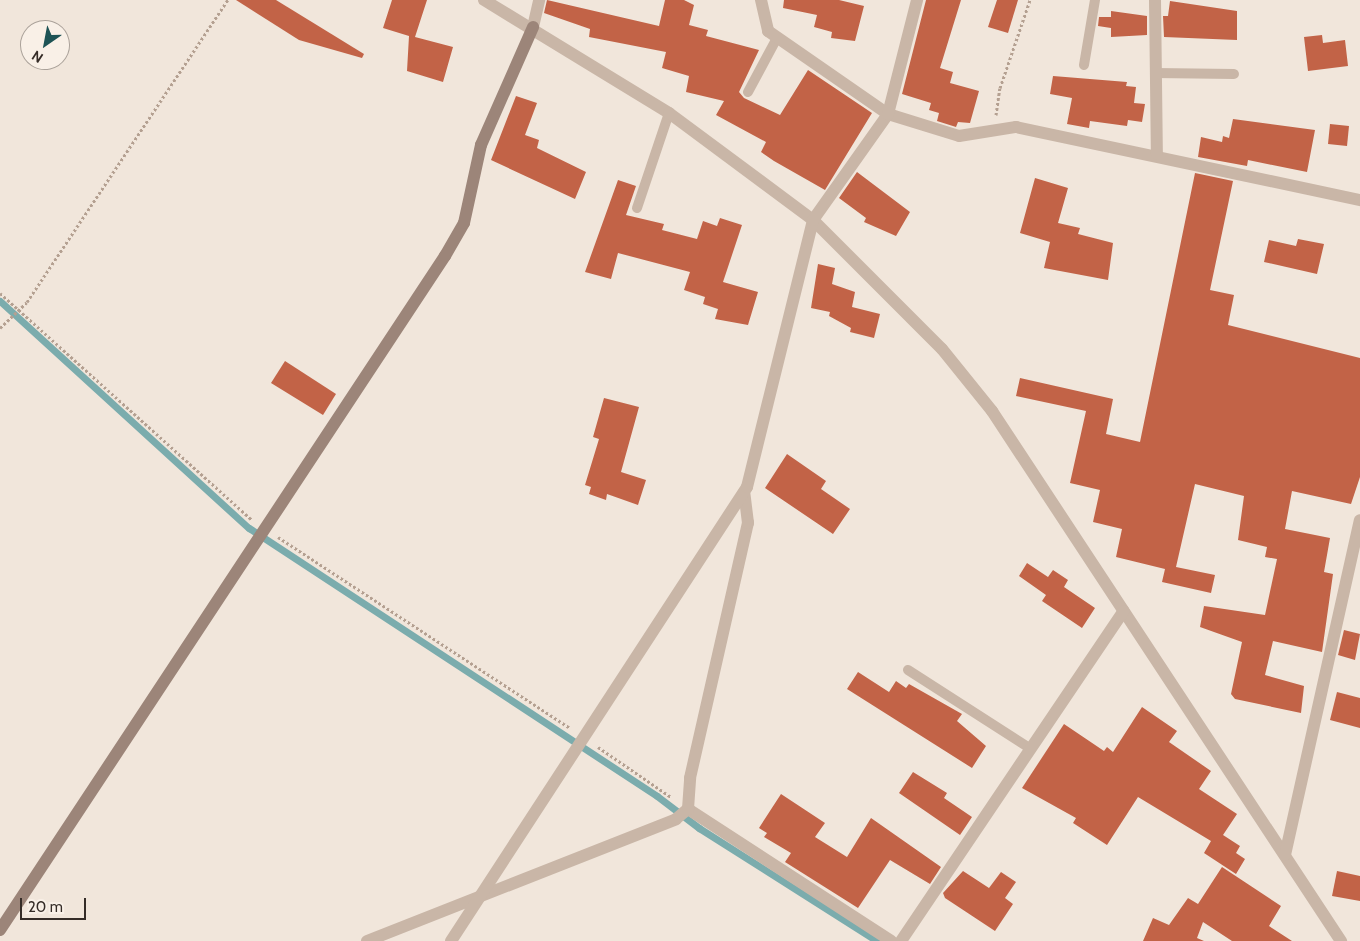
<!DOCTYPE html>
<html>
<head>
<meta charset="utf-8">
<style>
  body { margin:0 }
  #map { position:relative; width:1360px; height:941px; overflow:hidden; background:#f1e6db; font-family:Cabin,sans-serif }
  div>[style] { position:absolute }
  .stream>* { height:7px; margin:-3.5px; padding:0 3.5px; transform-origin:3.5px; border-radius:3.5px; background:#7bacad }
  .building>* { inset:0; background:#c26347 }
  .path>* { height:3px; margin-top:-1.5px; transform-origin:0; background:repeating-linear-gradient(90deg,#b4a091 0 2.5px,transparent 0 5px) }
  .lane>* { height:10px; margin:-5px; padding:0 5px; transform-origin:5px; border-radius:5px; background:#c9b6a7 }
  .street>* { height:12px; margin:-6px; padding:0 6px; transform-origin:6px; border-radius:6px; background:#c9b6a7 }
  .secondary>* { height:12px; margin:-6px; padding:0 6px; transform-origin:6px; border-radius:6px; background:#9c8579 }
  span { translate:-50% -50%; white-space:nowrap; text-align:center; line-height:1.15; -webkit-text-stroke:4px #f9f0e7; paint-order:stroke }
  .north { position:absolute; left:20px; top:20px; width:50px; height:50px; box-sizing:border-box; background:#f9f0e7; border:1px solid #aba29a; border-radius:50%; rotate:213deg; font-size:14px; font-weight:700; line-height:20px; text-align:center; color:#352c27 }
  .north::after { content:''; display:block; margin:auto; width:18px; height:22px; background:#1e5355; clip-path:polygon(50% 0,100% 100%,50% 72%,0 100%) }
  .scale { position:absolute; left:20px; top:898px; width:66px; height:22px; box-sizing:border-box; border:2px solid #352c27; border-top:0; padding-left:6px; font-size:15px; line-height:18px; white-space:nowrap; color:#352c27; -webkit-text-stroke:4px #f9f0e7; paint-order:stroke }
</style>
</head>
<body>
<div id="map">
  <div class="stream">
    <i style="left:0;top:301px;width:337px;rotate:42.4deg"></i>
    <i style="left:249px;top:528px;width:488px;rotate:33.3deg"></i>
    <i style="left:657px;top:796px;width:53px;rotate:37.3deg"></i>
    <i style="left:699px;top:828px;width:211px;rotate:32.4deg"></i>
  </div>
  <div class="building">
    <i style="clip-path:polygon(236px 0,276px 0,364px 54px,362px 58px,299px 40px)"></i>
    <i style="clip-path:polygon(392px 0,427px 0,415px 37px,453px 47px,443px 82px,407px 71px,409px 36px,383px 28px)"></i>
    <i style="clip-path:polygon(547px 0,659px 26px,665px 0,684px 0,694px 5px,689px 25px,708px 30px,706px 36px,759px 50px,739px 92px,744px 98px,780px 115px,808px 70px,872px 113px,825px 190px,774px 161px,761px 152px,766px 142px,716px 115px,724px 101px,686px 92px,689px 76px,662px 68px,666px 52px,589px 37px,590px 29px,544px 13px)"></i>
    <i style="clip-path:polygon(784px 0,839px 0,864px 6px,855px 41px,831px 38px,832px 32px,814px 27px,817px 15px,783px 8px)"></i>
    <i style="clip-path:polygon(926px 0,961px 0,940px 68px,953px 72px,950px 83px,979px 91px,970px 123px,958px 122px,956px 127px,937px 121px,939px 113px,929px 110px,931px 103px,902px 94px)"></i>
    <i style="clip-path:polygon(997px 0,1018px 0,1008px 33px,988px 27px)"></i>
    <i style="clip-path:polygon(1170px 1px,1237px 11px,1237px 40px,1164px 37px,1163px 16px,1168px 16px)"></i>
    <i style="clip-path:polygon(1111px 11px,1147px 16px,1147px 35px,1111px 37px,1111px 28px,1098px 26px,1099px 17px,1111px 17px)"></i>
    <i style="clip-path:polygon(1322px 35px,1323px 43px,1345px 40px,1348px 66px,1308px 71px,1304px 37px)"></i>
    <i style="clip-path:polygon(1053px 76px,1127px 82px,1126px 86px,1136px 87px,1134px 103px,1145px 104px,1142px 122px,1128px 120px,1127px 126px,1090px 121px,1089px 128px,1067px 124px,1072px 98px,1050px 94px)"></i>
    <i style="clip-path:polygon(516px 96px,537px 103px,525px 135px,539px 140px,537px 148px,586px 172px,575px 199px,491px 160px)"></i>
    <i style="clip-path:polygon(1233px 119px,1315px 130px,1307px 172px,1248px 160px,1247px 166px,1198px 157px,1201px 137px,1222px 142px,1223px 136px,1229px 138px)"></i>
    <i style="clip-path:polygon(1330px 124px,1349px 126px,1347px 146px,1328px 144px)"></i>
    <i style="clip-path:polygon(857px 172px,910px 212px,896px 236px,864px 222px,866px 218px,839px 198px)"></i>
    <i style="clip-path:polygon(1195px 173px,1233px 181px,1210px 290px,1234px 295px,1228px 325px,1360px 358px,1360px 477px,1351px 504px,1292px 491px,1285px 529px,1330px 538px,1324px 572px,1333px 574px,1322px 652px,1273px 641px,1265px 675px,1304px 686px,1301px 713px,1235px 699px,1231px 694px,1242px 642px,1200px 627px,1204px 606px,1265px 615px,1277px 559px,1265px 557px,1267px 547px,1238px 540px,1244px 496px,1195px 484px,1176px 567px,1215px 575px,1211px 593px,1162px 582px,1165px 569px,1116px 557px,1122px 529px,1093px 522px,1100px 490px,1070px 483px,1086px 411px,1016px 396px,1020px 378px,1113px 399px,1106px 434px,1140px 442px)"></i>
    <i style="clip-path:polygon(1035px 178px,1068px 188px,1058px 223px,1080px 228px,1078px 234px,1113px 243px,1108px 280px,1044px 268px,1050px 242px,1020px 233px)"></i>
    <i style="clip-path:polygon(618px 180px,636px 186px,626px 215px,664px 224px,662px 230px,697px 239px,703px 221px,717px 226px,720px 218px,742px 225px,723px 282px,758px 292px,748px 325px,715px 319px,718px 309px,703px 304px,705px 297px,684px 290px,690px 272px,618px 253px,611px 279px,585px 272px)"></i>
    <i style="clip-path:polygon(1298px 239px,1324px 244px,1317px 274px,1264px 262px,1269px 240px,1296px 246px)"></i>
    <i style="clip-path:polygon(818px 264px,835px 268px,832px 284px,855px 292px,852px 307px,880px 314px,874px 338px,850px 332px,851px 328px,829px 316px,830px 312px,811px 308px)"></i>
    <i style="clip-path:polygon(285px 361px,336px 394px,323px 415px,271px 383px)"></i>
    <i style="clip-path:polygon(604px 398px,639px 407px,621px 472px,646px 480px,638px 505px,607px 494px,606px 500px,589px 494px,591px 487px,585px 485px,599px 439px,593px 437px)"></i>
    <i style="clip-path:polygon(787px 454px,826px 481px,821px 489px,850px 509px,833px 534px,765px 488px)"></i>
    <i style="clip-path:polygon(1027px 563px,1048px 577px,1053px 570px,1068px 580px,1064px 587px,1095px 608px,1082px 628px,1042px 601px,1046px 595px,1019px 576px)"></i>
    <i style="clip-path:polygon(1344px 630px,1360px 634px,1355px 660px,1338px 655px)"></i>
    <i style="clip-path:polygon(858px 672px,889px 692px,896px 681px,906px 688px,909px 684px,962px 714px,957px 721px,986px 746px,972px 768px,847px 689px)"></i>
    <i style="clip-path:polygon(1337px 692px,1360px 698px,1360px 728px,1330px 720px)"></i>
    <i style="clip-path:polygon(1142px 707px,1177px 731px,1169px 742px,1211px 771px,1199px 789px,1237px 814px,1223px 835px,1240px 846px,1236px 853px,1245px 859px,1236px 874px,1204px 853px,1211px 841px,1138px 797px,1107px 845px,1073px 823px,1076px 818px,1022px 788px,1064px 724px,1104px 751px,1107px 747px,1113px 752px)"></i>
    <i style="clip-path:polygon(913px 772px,947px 793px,944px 798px,972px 817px,960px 835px,899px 793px)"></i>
    <i style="clip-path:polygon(781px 794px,825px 823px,815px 837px,847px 857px,871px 818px,941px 867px,930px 884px,890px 860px,858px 908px,785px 862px,791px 853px,764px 837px,767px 833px,759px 828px)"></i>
    <i style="clip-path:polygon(1222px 867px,1281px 906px,1269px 926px,1292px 941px,1232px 941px,1203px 922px,1197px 938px,1204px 941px,1143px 941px,1153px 918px,1169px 925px,1188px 898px,1198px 904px)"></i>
    <i style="clip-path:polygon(963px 871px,989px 888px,1001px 872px,1016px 882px,1005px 898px,1013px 904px,995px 931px,945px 898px,943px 893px)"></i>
    <i style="clip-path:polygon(1337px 871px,1360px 876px,1360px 901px,1332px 896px)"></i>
  </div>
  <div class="path">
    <i style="left:996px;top:115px;width:27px;rotate:-82deg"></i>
    <i style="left:1000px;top:88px;width:93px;rotate:-71.2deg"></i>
    <i style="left:0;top:293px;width:339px;rotate:42deg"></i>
    <i style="left:0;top:328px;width:37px;rotate:-44deg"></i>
    <i style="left:27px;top:302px;width:363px;rotate:-56.4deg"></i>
    <i style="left:278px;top:537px;width:349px;rotate:33.2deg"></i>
    <i style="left:598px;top:747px;width:88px;rotate:34.4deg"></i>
  </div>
  <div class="lane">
    <i style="left:1084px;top:65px;width:66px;rotate:-80.4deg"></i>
    <i style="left:1155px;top:73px;width:79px;rotate:0.7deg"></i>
    <i style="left:748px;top:92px;width:61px;rotate:-61.8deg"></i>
    <i style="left:637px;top:208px;width:100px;rotate:-71.4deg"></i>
    <i style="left:908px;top:670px;width:146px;rotate:32.7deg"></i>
  </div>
  <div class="street">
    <i style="left:484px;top:0;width:217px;rotate:31.4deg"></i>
    <i style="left:669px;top:113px;width:179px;rotate:36.6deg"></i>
    <i style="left:813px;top:220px;width:182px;rotate:45deg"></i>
    <i style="left:942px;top:349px;width:80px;rotate:51.1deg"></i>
    <i style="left:992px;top:411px;width:635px;rotate:56.64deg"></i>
    <i style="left:761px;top:0;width:32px;rotate:77deg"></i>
    <i style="left:768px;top:31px;width:146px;rotate:34.7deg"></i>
    <i style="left:888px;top:114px;width:74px;rotate:17.2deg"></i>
    <i style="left:959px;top:136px;width:58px;rotate:-9deg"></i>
    <i style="left:1016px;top:127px;width:352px;rotate:12deg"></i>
    <i style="left:1155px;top:0;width:154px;rotate:89.3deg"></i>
    <i style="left:533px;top:27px;width:28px;rotate:-77deg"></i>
    <i style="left:688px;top:809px;width:242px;rotate:33deg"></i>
    <i style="left:1285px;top:855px;width:343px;rotate:-77.4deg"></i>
    <i style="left:367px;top:941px;width:332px;rotate:-21.5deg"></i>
    <i style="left:676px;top:819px;width:16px;rotate:-40deg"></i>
    <i style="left:688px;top:809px;width:31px;rotate:-86deg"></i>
    <i style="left:690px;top:778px;width:262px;rotate:-77.2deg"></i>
    <i style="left:748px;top:523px;width:31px;rotate:-97deg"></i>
    <i style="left:451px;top:941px;width:542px;rotate:-56.9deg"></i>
    <i style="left:747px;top:487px;width:275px;rotate:-76.1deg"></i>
    <i style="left:813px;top:220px;width:130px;rotate:-54.7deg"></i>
    <i style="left:888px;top:114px;width:118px;rotate:-75.7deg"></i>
    <i style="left:901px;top:941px;width:398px;rotate:-56deg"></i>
  </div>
  <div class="secondary">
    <i style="left:0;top:930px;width:808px;rotate:-56.57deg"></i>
    <i style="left:445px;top:256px;width:38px;rotate:-60deg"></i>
    <i style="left:464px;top:223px;width:80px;rotate:-77.7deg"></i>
    <i style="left:481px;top:145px;width:129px;rotate:-66.2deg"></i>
  </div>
  <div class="north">N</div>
  <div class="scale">20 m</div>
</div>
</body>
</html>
